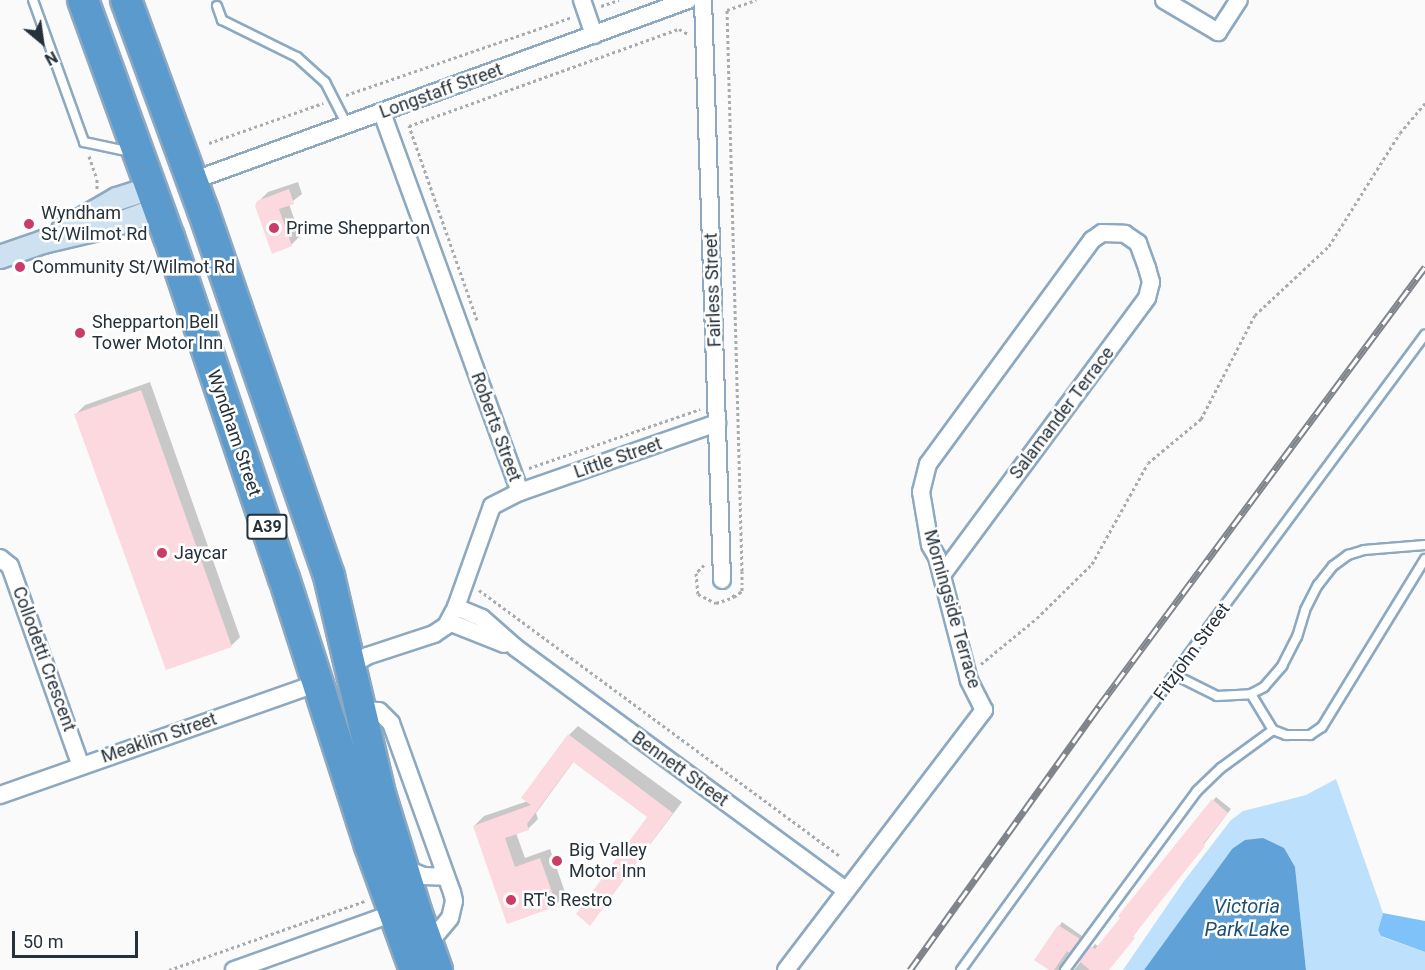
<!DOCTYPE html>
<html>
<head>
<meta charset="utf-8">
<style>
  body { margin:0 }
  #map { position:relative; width:1425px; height:970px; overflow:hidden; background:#fafafa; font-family:Roboto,sans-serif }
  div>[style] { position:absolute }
  .green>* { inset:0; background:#bde0fd }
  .forest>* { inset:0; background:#7fc2f9 }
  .water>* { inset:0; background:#60a2d7 }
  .shadow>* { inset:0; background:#0003 }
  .building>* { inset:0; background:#fbd9df }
  .path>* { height:3px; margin-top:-1.5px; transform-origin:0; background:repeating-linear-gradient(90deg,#a7acb0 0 3px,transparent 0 6px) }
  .roads { filter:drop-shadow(2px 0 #8da9c1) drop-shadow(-2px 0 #8da9c1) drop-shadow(0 2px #8da9c1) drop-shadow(0 -2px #8da9c1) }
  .lane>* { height:8px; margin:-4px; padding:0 4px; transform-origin:4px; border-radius:4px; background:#fff }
  .street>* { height:16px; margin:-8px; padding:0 8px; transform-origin:8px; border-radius:8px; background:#fff }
  .secondary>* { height:22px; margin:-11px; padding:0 11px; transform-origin:11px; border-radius:11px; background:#cee1f0 }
  .highway>* { height:30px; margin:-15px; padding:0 15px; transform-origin:15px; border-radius:15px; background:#5a9acd }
  .rail>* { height:7px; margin-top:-3.5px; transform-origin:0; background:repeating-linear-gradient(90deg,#fff 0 14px,#7f858b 0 28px); box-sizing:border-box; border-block:2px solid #7f858b }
  .dots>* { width:16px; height:16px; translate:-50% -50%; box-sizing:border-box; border:3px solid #fff; border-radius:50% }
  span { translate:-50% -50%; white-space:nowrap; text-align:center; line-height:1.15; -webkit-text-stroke:5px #fff; paint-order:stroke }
  .shield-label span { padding:2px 4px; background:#fff; border:2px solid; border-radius:4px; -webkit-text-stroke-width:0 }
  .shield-label { font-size:16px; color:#25313b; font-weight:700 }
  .street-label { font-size:18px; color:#25313b }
  .poi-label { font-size:18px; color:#25313b }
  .left { translate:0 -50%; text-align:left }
  .water-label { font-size:20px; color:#1f5074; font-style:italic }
  .north { position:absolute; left:12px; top:12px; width:60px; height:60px; -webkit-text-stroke:4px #fff; paint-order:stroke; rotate:151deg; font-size:16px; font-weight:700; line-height:24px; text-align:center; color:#25313b }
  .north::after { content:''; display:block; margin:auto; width:21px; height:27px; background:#25313b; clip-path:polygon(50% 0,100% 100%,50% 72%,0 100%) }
  .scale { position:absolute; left:12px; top:931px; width:126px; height:27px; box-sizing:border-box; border:3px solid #25313b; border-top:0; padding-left:8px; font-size:18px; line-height:21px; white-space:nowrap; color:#25313b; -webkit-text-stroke:4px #fff; paint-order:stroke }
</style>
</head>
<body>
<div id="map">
  <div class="green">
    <i style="clip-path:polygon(1336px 779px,1383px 913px,1378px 930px,1382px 937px,1425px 952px,1425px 970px,1306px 970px,1295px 867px,1232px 849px,1144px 970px,1123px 970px,1184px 881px,1231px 820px,1243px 811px,1306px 795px)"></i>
  </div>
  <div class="forest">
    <i style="clip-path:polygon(1383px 913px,1425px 921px,1425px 952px,1381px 936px,1378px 930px)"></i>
  </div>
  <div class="water">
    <i style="clip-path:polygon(1263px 838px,1284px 848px,1295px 867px,1306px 970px,1144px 970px,1232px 849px,1245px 840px)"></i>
  </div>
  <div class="shadow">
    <i style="clip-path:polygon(298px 182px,302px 194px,289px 204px,300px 236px,291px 245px,258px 202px,268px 192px)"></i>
    <i style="clip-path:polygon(150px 382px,240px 637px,232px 645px,166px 669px,76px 414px,85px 405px)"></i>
    <i style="clip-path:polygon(578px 726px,682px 802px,590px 924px,650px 816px,574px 761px,536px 813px,538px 819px,528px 829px,516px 833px,525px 858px,550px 849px,566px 895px,556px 904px,508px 922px,474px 826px,484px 816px,528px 801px,569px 735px)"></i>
    <i style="clip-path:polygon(1216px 797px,1231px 809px,1107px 970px,1074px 970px,1095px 944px,1099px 947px)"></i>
    <i style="clip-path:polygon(1062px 922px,1082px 936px,1061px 964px,1063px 970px,1052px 970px,1036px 959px)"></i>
  </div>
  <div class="building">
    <i style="clip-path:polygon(289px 189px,294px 204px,279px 209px,292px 246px,272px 254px,255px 206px,257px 201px)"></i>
    <i style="clip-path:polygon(141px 390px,232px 647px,166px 670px,74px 414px)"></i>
    <i style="clip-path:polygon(568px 734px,673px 813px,590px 926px,576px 914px,647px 817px,573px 762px,527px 824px,529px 830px,505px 838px,515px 867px,540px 858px,557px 906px,507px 924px,473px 826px,531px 805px,521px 798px)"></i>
    <i style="clip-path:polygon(1212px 799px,1228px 813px,1203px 844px,1205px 846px,1133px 936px,1135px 938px,1109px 970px,1090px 970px,1079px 961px,1090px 946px,1095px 949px,1120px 918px,1118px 916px)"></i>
    <i style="clip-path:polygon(1058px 925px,1080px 939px,1070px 953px,1067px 951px,1054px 970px,1049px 970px,1034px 960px)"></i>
  </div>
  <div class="path">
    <i style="left:601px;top:6px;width:19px;rotate:-18deg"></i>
    <i style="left:346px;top:95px;width:239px;rotate:-19deg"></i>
    <i style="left:209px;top:143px;width:121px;rotate:-19.3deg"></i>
    <i style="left:89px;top:156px;width:24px;rotate:71deg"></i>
    <i style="left:97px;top:179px;width:11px;rotate:90deg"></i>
    <i style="left:477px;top:320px;width:206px;rotate:-109.3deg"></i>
    <i style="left:409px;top:126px;width:287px;rotate:-19.8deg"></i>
    <i style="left:679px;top:29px;width:10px;rotate:29deg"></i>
    <i style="left:529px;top:468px;width:181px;rotate:-19deg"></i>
    <i style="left:704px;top:565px;width:11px;rotate:135deg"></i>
    <i style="left:696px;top:573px;width:21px;rotate:85deg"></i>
    <i style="left:698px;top:594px;width:20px;rotate:27deg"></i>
    <i style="left:716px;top:603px;width:19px;rotate:-18deg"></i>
    <i style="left:734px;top:597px;width:6px;rotate:-121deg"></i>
    <i style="left:479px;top:590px;width:447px;rotate:36.4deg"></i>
    <i style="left:734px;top:597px;width:10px;rotate:-37deg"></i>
    <i style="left:742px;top:591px;width:20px;rotate:-90deg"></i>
    <i style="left:742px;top:571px;width:561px;rotate:-91.53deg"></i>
    <i style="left:727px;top:10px;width:31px;rotate:-19deg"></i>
    <i style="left:981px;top:664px;width:72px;rotate:-39.4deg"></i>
    <i style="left:1037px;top:618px;width:77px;rotate:-44.5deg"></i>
    <i style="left:1092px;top:564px;width:115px;rotate:-61deg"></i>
    <i style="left:1148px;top:463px;width:69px;rotate:-39.7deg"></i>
    <i style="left:1201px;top:419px;width:117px;rotate:-62.6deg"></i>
    <i style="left:1255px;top:315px;width:101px;rotate:-43deg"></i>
    <i style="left:1329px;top:246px;width:133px;rotate:-57.9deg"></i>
    <i style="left:1400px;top:133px;width:39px;rotate:-50deg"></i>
    <i style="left:169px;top:970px;width:208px;rotate:-19.4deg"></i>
  </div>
  <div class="roads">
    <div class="lane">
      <i style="left:33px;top:0;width:151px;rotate:70.2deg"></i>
      <i style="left:84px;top:142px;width:48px;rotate:12deg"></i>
      <i style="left:217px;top:6px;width:15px;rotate:70deg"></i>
      <i style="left:222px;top:20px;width:84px;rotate:26.3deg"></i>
      <i style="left:297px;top:57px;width:38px;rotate:42deg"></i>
      <i style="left:325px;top:82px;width:48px;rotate:62.9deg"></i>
      <i style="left:1175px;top:675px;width:47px;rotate:26.6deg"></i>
      <i style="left:1217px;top:696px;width:34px;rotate:-3deg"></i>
      <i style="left:1251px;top:694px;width:15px;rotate:-28deg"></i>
      <i style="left:1264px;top:687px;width:28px;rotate:-49deg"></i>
      <i style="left:1282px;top:666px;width:33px;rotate:-63deg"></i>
      <i style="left:1297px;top:637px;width:28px;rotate:-73deg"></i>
      <i style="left:1305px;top:610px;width:28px;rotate:-63deg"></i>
      <i style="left:1318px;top:585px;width:24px;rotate:-52deg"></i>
      <i style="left:1333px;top:566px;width:19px;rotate:-36deg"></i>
      <i style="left:1348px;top:555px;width:17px;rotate:-17deg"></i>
      <i style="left:1364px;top:550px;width:61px;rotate:-4.7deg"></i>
      <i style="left:1251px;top:694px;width:42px;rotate:58.6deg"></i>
      <i style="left:961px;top:970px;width:417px;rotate:-54.2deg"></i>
      <i style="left:1205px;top:632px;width:370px;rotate:-53.5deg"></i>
      <i style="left:1065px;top:970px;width:222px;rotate:-53.6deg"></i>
      <i style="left:1197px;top:791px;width:33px;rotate:-44deg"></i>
      <i style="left:1221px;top:768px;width:64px;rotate:-36.2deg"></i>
      <i style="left:1273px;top:730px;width:14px;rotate:21deg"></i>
      <i style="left:1286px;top:735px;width:24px"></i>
      <i style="left:1310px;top:735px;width:14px;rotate:-34deg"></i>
      <i style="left:1322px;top:727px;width:197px;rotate:-58.5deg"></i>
    </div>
    <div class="street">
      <i style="left:582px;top:0;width:37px;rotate:71deg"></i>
      <i style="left:703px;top:0;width:580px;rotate:88.12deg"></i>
      <i style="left:1164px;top:0;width:63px;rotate:30.7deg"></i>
      <i style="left:1218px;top:32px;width:38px;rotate:-57deg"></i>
      <i style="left:192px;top:181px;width:528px;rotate:-20.05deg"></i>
      <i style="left:520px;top:492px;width:209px;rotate:-19.3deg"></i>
      <i style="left:0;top:558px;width:13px;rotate:39deg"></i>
      <i style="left:10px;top:566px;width:212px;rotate:70.5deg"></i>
      <i style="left:456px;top:607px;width:28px;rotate:23deg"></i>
      <i style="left:482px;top:618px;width:45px;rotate:41.4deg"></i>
      <i style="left:516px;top:648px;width:408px;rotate:36.3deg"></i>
      <i style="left:449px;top:622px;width:59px;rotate:21.8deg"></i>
      <i style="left:351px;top:666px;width:19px;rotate:-32deg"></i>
      <i style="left:367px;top:656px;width:71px;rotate:-18.2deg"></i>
      <i style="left:434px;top:634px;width:14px;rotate:-34deg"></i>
      <i style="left:446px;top:626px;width:21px;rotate:-62deg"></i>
      <i style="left:456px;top:607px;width:107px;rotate:-70.4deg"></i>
      <i style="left:492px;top:506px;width:31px;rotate:-27deg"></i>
      <i style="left:520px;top:492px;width:403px;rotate:-110deg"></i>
      <i style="left:359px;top:709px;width:20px;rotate:6deg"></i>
      <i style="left:379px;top:711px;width:17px;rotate:45deg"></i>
      <i style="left:391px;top:723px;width:180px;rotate:70.2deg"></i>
      <i style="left:452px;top:892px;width:9px;rotate:77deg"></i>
      <i style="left:454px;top:901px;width:17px;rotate:103deg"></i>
      <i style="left:450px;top:918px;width:34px;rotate:130deg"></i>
      <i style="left:0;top:795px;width:337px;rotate:-19.4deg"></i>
      <i style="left:402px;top:867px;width:23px;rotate:23deg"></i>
      <i style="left:423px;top:876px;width:23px;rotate:2deg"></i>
      <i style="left:234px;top:970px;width:170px;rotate:-19.6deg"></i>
      <i style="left:786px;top:970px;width:327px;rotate:-52.7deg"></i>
      <i style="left:984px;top:710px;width:34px;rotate:-117deg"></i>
      <i style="left:969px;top:680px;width:127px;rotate:-104.6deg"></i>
      <i style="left:937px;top:557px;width:14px;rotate:-120deg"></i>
      <i style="left:930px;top:545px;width:54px;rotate:-99.6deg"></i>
      <i style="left:921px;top:492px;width:29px;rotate:-76deg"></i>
      <i style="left:928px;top:464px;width:278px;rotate:-53.8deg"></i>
      <i style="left:1092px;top:240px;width:12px;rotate:-35deg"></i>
      <i style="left:1102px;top:233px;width:23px;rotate:2deg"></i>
      <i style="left:1125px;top:234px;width:16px;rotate:35deg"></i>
      <i style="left:1138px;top:243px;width:27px;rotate:70deg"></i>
      <i style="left:1147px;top:268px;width:15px;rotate:74deg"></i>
      <i style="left:1151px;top:282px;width:16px;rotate:104deg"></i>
      <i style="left:1147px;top:298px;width:345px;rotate:126.5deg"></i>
    </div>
    <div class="secondary">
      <i style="left:63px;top:230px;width:62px;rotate:-29.9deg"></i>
      <i style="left:117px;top:199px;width:36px;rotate:-18deg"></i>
      <i style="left:0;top:257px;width:46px;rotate:-19.2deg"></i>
      <i style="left:43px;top:242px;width:71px;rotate:-13.1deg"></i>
      <i style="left:112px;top:226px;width:49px;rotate:-20.3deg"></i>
    </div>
    <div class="highway">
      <i style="left:83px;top:0;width:252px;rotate:70.1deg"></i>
      <i style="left:169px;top:237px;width:360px;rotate:71.4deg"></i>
      <i style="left:284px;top:578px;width:281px;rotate:72.2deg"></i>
      <i style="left:370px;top:846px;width:132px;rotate:70.1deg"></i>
      <i style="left:126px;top:0;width:224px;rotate:69.9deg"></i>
      <i style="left:203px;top:210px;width:387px;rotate:71deg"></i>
      <i style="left:329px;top:576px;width:227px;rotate:76.8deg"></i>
      <i style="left:381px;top:797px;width:119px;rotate:72.9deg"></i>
      <i style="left:416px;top:911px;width:63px;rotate:70.4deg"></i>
    </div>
  </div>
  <div class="rail">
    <i style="left:910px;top:970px;width:325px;rotate:-54.4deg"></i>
    <i style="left:1099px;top:706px;width:547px;rotate:-53.4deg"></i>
  </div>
  <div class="dots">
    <i style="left:29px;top:224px;background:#cb3d68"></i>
    <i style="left:274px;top:228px;background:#cb3d68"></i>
    <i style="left:20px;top:267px;background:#cb3d68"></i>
    <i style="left:80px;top:333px;background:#cb3d68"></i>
    <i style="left:162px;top:553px;background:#cb3d68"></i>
    <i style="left:557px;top:861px;background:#cb3d68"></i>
    <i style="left:511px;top:900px;background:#cb3d68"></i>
  </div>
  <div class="shield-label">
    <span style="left:267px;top:527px">A39</span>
  </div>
  <div class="street-label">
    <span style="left:441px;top:91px;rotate:-20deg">Longstaff Street</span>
    <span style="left:713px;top:290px;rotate:-92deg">Fairless Street</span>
    <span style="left:1062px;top:413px;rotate:-53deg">Salamander Terrace</span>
    <span style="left:496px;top:427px;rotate:70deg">Roberts Street</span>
    <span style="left:234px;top:433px;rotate:71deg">Wyndham Street</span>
    <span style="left:618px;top:458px;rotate:-19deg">Little Street</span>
    <span style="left:952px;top:609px;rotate:74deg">Morningside Terrace</span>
    <span style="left:1192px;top:652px;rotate:-54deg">Fitzjohn Street</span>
    <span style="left:44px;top:659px;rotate:70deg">Collodetti Crescent</span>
    <span style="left:159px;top:738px;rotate:-19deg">Meaklim Street</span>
    <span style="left:680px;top:769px;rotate:36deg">Bennett Street</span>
  </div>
  <div class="poi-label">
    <span class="left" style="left:41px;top:224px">Wyndham<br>St/Wilmot Rd</span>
    <span class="left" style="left:286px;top:228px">Prime Shepparton</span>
    <span class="left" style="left:32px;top:267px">Community St/Wilmot Rd</span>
    <span class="left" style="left:92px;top:333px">Shepparton Bell<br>Tower Motor Inn</span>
    <span class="left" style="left:174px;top:553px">Jaycar</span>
    <span class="left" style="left:569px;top:861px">Big Valley<br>Motor Inn</span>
    <span class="left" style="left:523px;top:900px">RT's Restro</span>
  </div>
  <div class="water-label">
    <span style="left:1247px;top:918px">Victoria<br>Park Lake</span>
  </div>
  <div class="north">N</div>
  <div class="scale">50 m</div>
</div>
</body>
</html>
